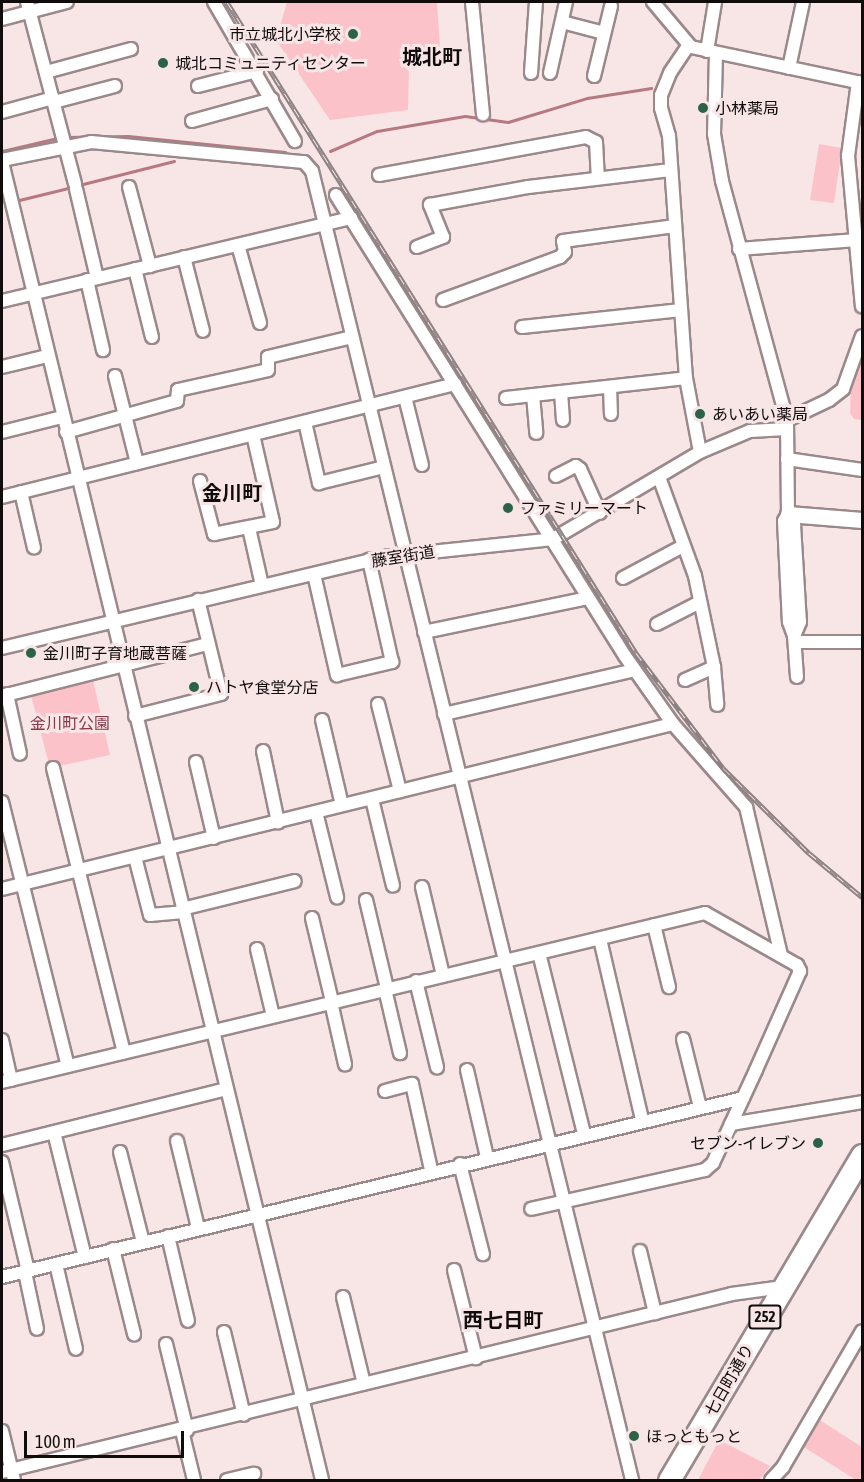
<!DOCTYPE html>
<html>
<head>
<meta charset="utf-8">
<style>
  body { margin:0 }
  #map { position:relative; width:864px; height:1482px; overflow:hidden; background:#f8e6e7; font-family:"Asap Condensed","Noto Sans JP",sans-serif }
  div>[style] { position:absolute }
  .green>* { inset:0; background:#fcc2c9 }
  .stream>* { height:3px; margin:-1.5px; padding:0 1.5px; transform-origin:1.5px; border-radius:1.5px; background:#b77981 }
  .roads { filter:drop-shadow(2px 0 #9a898b) drop-shadow(-2px 0 #9a898b) drop-shadow(0 2px #9a898b) drop-shadow(0 -2px #9a898b) }
  .minor>* { height:12px; margin:-6px; padding:0 6px; transform-origin:6px; border-radius:6px; background:#fff }
  .tertiary>* { height:15px; margin:-7.5px; padding:0 7.5px; transform-origin:7.5px; border-radius:7.5px; background:#fff }
  .trunk>* { height:21px; margin:-10.5px; padding:0 10.5px; transform-origin:10.5px; border-radius:10.5px; background:#fff }
  .rail>* { height:5px; margin-top:-2.5px; transform-origin:0; background:repeating-linear-gradient(90deg,#f8e6e7 0 9px,#8d8182 0 18px); box-sizing:border-box; border-block:2px solid #8d8182 }
  .dots>* { width:16px; height:16px; translate:-50% -50%; box-sizing:border-box; border:3px solid #f8e6e7; border-radius:50% }
  span { translate:-50% -50%; white-space:nowrap; text-align:center; line-height:1.15; -webkit-text-stroke:6px #f8e6e7; paint-order:stroke }
  .shield-label span { padding:2px 4px; background:#f8e6e7; border:2px solid; border-radius:4px; -webkit-text-stroke-width:0 }
  .shield-label { font-size:15px; color:#110c0c; font-weight:700 }
  .poi-label { font-size:16px; color:#110c0c }
  .right { translate:-100% -50%; text-align:right }
  .left { translate:0 -50%; text-align:left }
  .street-label { font-size:16px; color:#110c0c }
  .park-label { font-size:16px; color:#873947 }
  .quarter-label { font-size:20px; color:#110c0c; font-weight:700 }
  .frame { position:absolute; inset:0; border:3px solid #110c0c; pointer-events:none }
  .scale { position:absolute; left:24px; top:1431px; width:160px; height:27px; box-sizing:border-box; border:3px solid #110c0c; border-top:0; padding-left:8px; font-size:18px; line-height:21px; white-space:nowrap; color:#110c0c; -webkit-text-stroke:4px #f8e6e7; paint-order:stroke }
</style>
</head>
<body>
<div id="map">
  <div class="green">
    <i style="clip-path:polygon(287px 2px,437px 2px,441px 63px,409px 69px,408px 110px,330px 120px,276px 40px)"></i>
    <i style="clip-path:polygon(819px 144px,842px 148px,834px 203px,810px 200px)"></i>
    <i style="clip-path:polygon(862px 350px,862px 420px,854px 419px,850px 413px,851px 384px)"></i>
    <i style="clip-path:polygon(92px 676px,110px 755px,50px 768px,30px 692px)"></i>
    <i style="clip-path:polygon(815px 1417px,862px 1447px,862px 1480px,856px 1480px,799px 1444px)"></i>
    <i style="clip-path:polygon(719px 1440px,770px 1466px,759px 1480px,698px 1480px)"></i>
  </div>
  <div class="stream">
    <i style="left:65px;top:137px;width:63px;rotate:-0.9deg"></i>
    <i style="left:128px;top:136px;width:158px;rotate:5.8deg"></i>
    <i style="left:2px;top:151px;width:57px;rotate:-13.1deg"></i>
    <i style="left:330px;top:151px;width:51px;rotate:-23.1deg"></i>
    <i style="left:377px;top:131px;width:89px;rotate:-9.7deg"></i>
    <i style="left:465px;top:116px;width:43px;rotate:7.9deg"></i>
    <i style="left:508px;top:122px;width:83px;rotate:-16.9deg"></i>
    <i style="left:587px;top:98px;width:65px;rotate:-8.9deg"></i>
    <i style="left:79px;top:185px;width:98px;rotate:-14.2deg"></i>
    <i style="left:15px;top:201px;width:59px;rotate:-13.8deg"></i>
  </div>
  <div class="roads">
    <div class="minor">
      <i style="left:27px;top:2px;width:188px;rotate:75.2deg"></i>
      <i style="left:214px;top:2px;width:161px;rotate:59.8deg"></i>
      <i style="left:472px;top:2px;width:113px;rotate:84.4deg"></i>
      <i style="left:653px;top:2px;width:59px;rotate:49.8deg"></i>
      <i style="left:691px;top:47px;width:175px;rotate:11.9deg"></i>
      <i style="left:2px;top:19px;width:67px;rotate:-14.7deg"></i>
      <i style="left:562px;top:22px;width:43px;rotate:14.7deg"></i>
      <i style="left:688px;top:46px;width:32px;rotate:124deg"></i>
      <i style="left:670px;top:73px;width:24px;rotate:112deg"></i>
      <i style="left:661px;top:95px;width:13px;rotate:90deg"></i>
      <i style="left:661px;top:108px;width:29px;rotate:74deg"></i>
      <i style="left:669px;top:136px;width:243px;rotate:86deg"></i>
      <i style="left:686px;top:378px;width:75px;rotate:79.3deg"></i>
      <i style="left:707px;top:51px;width:50px;rotate:-80.7deg"></i>
      <i style="left:716px;top:53px;width:81px;rotate:91.4deg"></i>
      <i style="left:714px;top:134px;width:48px;rotate:80.3deg"></i>
      <i style="left:722px;top:181px;width:248px;rotate:74.8deg"></i>
      <i style="left:787px;top:420px;width:94px;rotate:89.4deg"></i>
      <i style="left:788px;top:514px;width:13px;rotate:61deg"></i>
      <i style="left:794px;top:525px;width:97px;rotate:86.5deg"></i>
      <i style="left:800px;top:622px;width:15px;rotate:113deg"></i>
      <i style="left:794px;top:636px;width:41px;rotate:85.8deg"></i>
      <i style="left:789px;top:68px;width:67px;rotate:-78deg"></i>
      <i style="left:46px;top:72px;width:88px;rotate:-15.1deg"></i>
      <i style="left:531px;top:73px;width:71px;rotate:-86deg"></i>
      <i style="left:550px;top:73px;width:73px;rotate:-77.3deg"></i>
      <i style="left:594px;top:76px;width:72px;rotate:-76.3deg"></i>
      <i style="left:858px;top:82px;width:75px;rotate:97.7deg"></i>
      <i style="left:848px;top:156px;width:151px;rotate:84.7deg"></i>
      <i style="left:198px;top:86px;width:61px;rotate:-14.3deg"></i>
      <i style="left:54px;top:102px;width:63px;rotate:-14.7deg"></i>
      <i style="left:2px;top:112px;width:53px;rotate:-15.4deg"></i>
      <i style="left:192px;top:121px;width:83px;rotate:-15.4deg"></i>
      <i style="left:2px;top:160px;width:91px;rotate:-11.4deg"></i>
      <i style="left:91px;top:142px;width:214px;rotate:5.4deg"></i>
      <i style="left:304px;top:162px;width:12px;rotate:48deg"></i>
      <i style="left:312px;top:171px;width:1348px;rotate:76.26deg"></i>
      <i style="left:2px;top:162px;width:1356px;rotate:76.35deg"></i>
      <i style="left:379px;top:175px;width:210px;rotate:-10.4deg"></i>
      <i style="left:586px;top:137px;width:11px;rotate:27deg"></i>
      <i style="left:596px;top:142px;width:35px;rotate:87deg"></i>
      <i style="left:129px;top:187px;width:82px;rotate:75.1deg"></i>
      <i style="left:76px;top:189px;width:91px;rotate:76.7deg"></i>
      <i style="left:336px;top:195px;width:544px;rotate:57.92deg"></i>
      <i style="left:625px;top:656px;width:83px;rotate:54.8deg"></i>
      <i style="left:673px;top:724px;width:111px;rotate:48.7deg"></i>
      <i style="left:746px;top:807px;width:152px;rotate:76.7deg"></i>
      <i style="left:238px;top:245px;width:81px;rotate:74.2deg"></i>
      <i style="left:417px;top:247px;width:28px;rotate:-21deg"></i>
      <i style="left:443px;top:237px;width:35px;rotate:-112deg"></i>
      <i style="left:430px;top:205px;width:100px;rotate:-10.4deg"></i>
      <i style="left:528px;top:187px;width:144px;rotate:-6.8deg"></i>
      <i style="left:739px;top:249px;width:118px;rotate:-4.4deg"></i>
      <i style="left:184px;top:257px;width:76px;rotate:75.6deg"></i>
      <i style="left:135px;top:269px;width:70px;rotate:76deg"></i>
      <i style="left:87px;top:280px;width:72px;rotate:77.1deg"></i>
      <i style="left:443px;top:300px;width:125px;rotate:-20.2deg"></i>
      <i style="left:560px;top:257px;width:7px;rotate:-45deg"></i>
      <i style="left:565px;top:252px;width:11px;rotate:-100deg"></i>
      <i style="left:563px;top:241px;width:113px;rotate:-7.6deg"></i>
      <i style="left:2px;top:301px;width:359px;rotate:-13.4deg"></i>
      <i style="left:522px;top:327px;width:160px;rotate:-6.1deg"></i>
      <i style="left:2px;top:367px;width:46px;rotate:-13.7deg"></i>
      <i style="left:115px;top:376px;width:90px;rotate:75.8deg"></i>
      <i style="left:610px;top:387px;width:27px;rotate:88deg"></i>
      <i style="left:561px;top:392px;width:28px;rotate:86deg"></i>
      <i style="left:533px;top:395px;width:38px;rotate:85deg"></i>
      <i style="left:405px;top:397px;width:70px;rotate:76deg"></i>
      <i style="left:506px;top:398px;width:181px;rotate:-6.3deg"></i>
      <i style="left:787px;top:420px;width:47px;rotate:-25.5deg"></i>
      <i style="left:829px;top:400px;width:18px;rotate:-38deg"></i>
      <i style="left:843px;top:389px;width:56px;rotate:-70.3deg"></i>
      <i style="left:305px;top:422px;width:63px;rotate:77.1deg"></i>
      <i style="left:319px;top:483px;width:67px;rotate:-13.8deg"></i>
      <i style="left:2px;top:432px;width:62px;rotate:-14deg"></i>
      <i style="left:66px;top:432px;width:115px;rotate:-15.6deg"></i>
      <i style="left:177px;top:401px;width:11px;rotate:-85deg"></i>
      <i style="left:178px;top:390px;width:92px;rotate:-12.5deg"></i>
      <i style="left:268px;top:370px;width:13px;rotate:-90deg"></i>
      <i style="left:268px;top:357px;width:86px;rotate:-13.4deg"></i>
      <i style="left:787px;top:459px;width:76px;rotate:8.3deg"></i>
      <i style="left:556px;top:476px;width:22px;rotate:-27deg"></i>
      <i style="left:576px;top:466px;width:5px;rotate:37deg"></i>
      <i style="left:580px;top:469px;width:48px;rotate:65.6deg"></i>
      <i style="left:659px;top:477px;width:105px;rotate:70deg"></i>
      <i style="left:695px;top:576px;width:93px;rotate:78.2deg"></i>
      <i style="left:714px;top:667px;width:38px;rotate:85deg"></i>
      <i style="left:200px;top:481px;width:55px;rotate:75.2deg"></i>
      <i style="left:214px;top:534px;width:60px;rotate:-11.5deg"></i>
      <i style="left:273px;top:522px;width:89px;rotate:-102.9deg"></i>
      <i style="left:21px;top:492px;width:57px;rotate:76.9deg"></i>
      <i style="left:2px;top:497px;width:467px;rotate:-14deg"></i>
      <i style="left:788px;top:514px;width:8px;rotate:120deg"></i>
      <i style="left:784px;top:521px;width:101px;rotate:87.2deg"></i>
      <i style="left:789px;top:622px;width:15px;rotate:70deg"></i>
      <i style="left:249px;top:528px;width:58px;rotate:77.2deg"></i>
      <i style="left:314px;top:574px;width:104px;rotate:77.2deg"></i>
      <i style="left:337px;top:675px;width:57px;rotate:-13.3deg"></i>
      <i style="left:392px;top:662px;width:105px;rotate:-102.7deg"></i>
      <i style="left:623px;top:578px;width:68px;rotate:-28.1deg"></i>
      <i style="left:657px;top:624px;width:48px;rotate:-27.1deg"></i>
      <i style="left:424px;top:632px;width:167px;rotate:-11.7deg"></i>
      <i style="left:795px;top:642px;width:67px"></i>
      <i style="left:2px;top:648px;width:392px;rotate:-13.4deg"></i>
      <i style="left:383px;top:557px;width:171px;rotate:-6deg"></i>
      <i style="left:553px;top:539px;width:171px;rotate:-30.6deg"></i>
      <i style="left:700px;top:452px;width:54px;rotate:-22.8deg"></i>
      <i style="left:750px;top:431px;width:37px;rotate:-3deg"></i>
      <i style="left:685px;top:680px;width:32px;rotate:-24deg"></i>
      <i style="left:7px;top:694px;width:61px;rotate:77.8deg"></i>
      <i style="left:2px;top:696px;width:212px;rotate:-14.2deg"></i>
      <i style="left:378px;top:704px;width:90px;rotate:75.8deg"></i>
      <i style="left:444px;top:714px;width:195px;rotate:-13deg"></i>
      <i style="left:135px;top:716px;width:89px;rotate:-14.3deg"></i>
      <i style="left:221px;top:694px;width:97px;rotate:-103.7deg"></i>
      <i style="left:322px;top:720px;width:87px;rotate:76.8deg"></i>
      <i style="left:263px;top:751px;width:73px;rotate:78.1deg"></i>
      <i style="left:196px;top:762px;width:78px;rotate:76.7deg"></i>
      <i style="left:53px;top:768px;width:293px;rotate:76deg"></i>
      <i style="left:372px;top:799px;width:89px;rotate:76.4deg"></i>
      <i style="left:2px;top:802px;width:272px;rotate:76deg"></i>
      <i style="left:316px;top:812px;width:88px;rotate:76.1deg"></i>
      <i style="left:135px;top:857px;width:60px;rotate:75.5deg"></i>
      <i style="left:150px;top:915px;width:33px;rotate:-5deg"></i>
      <i style="left:422px;top:887px;width:90px;rotate:76.6deg"></i>
      <i style="left:2px;top:889px;width:691px;rotate:-13.82deg"></i>
      <i style="left:366px;top:900px;width:90px;rotate:76.6deg"></i>
      <i style="left:182px;top:909px;width:116px;rotate:-13.9deg"></i>
      <i style="left:312px;top:918px;width:85px;rotate:76.5deg"></i>
      <i style="left:654px;top:925px;width:64px;rotate:76.4deg"></i>
      <i style="left:600px;top:939px;width:186px;rotate:76.9deg"></i>
      <i style="left:257px;top:949px;width:69px;rotate:76.6deg"></i>
      <i style="left:539px;top:953px;width:187px;rotate:76deg"></i>
      <i style="left:416px;top:981px;width:89px;rotate:76.3deg"></i>
      <i style="left:385px;top:989px;width:66px;rotate:76.8deg"></i>
      <i style="left:331px;top:1002px;width:64px;rotate:77.3deg"></i>
      <i style="left:683px;top:1039px;width:70px;rotate:76deg"></i>
      <i style="left:2px;top:1040px;width:41px;rotate:77.3deg"></i>
      <i style="left:467px;top:1070px;width:89px;rotate:77.1deg"></i>
      <i style="left:2px;top:1082px;width:723px;rotate:-13.52deg"></i>
      <i style="left:705px;top:913px;width:106px;rotate:29.5deg"></i>
      <i style="left:797px;top:965px;width:7px;rotate:63deg"></i>
      <i style="left:800px;top:971px;width:108px;rotate:114deg"></i>
      <i style="left:756px;top:1070px;width:102px;rotate:114.8deg"></i>
      <i style="left:713px;top:1163px;width:11px;rotate:139deg"></i>
      <i style="left:705px;top:1170px;width:178px;rotate:167.4deg"></i>
      <i style="left:385px;top:1091px;width:28px;rotate:-15deg"></i>
      <i style="left:412px;top:1084px;width:88px;rotate:77.5deg"></i>
      <i style="left:731px;top:1124px;width:133px;rotate:-9.5deg"></i>
      <i style="left:54px;top:1132px;width:129px;rotate:76.1deg"></i>
      <i style="left:177px;top:1141px;width:89px;rotate:76.4deg"></i>
      <i style="left:2px;top:1145px;width:231px;rotate:-14deg"></i>
      <i style="left:120px;top:1152px;width:93px;rotate:75.7deg"></i>
      <i style="left:2px;top:1162px;width:112px;rotate:76.6deg"></i>
      <i style="left:460px;top:1164px;width:93px;rotate:75.7deg"></i>
      <i style="left:168px;top:1236px;width:87px;rotate:76.8deg"></i>
      <i style="left:113px;top:1249px;width:88px;rotate:76.1deg"></i>
      <i style="left:640px;top:1251px;width:64px;rotate:76.4deg"></i>
      <i style="left:56px;top:1264px;width:87px;rotate:76.8deg"></i>
      <i style="left:454px;top:1270px;width:91px;rotate:76deg"></i>
      <i style="left:25px;top:1272px;width:58px;rotate:78.1deg"></i>
      <i style="left:2px;top:1277px;width:762px;rotate:-13.58deg"></i>
      <i style="left:343px;top:1297px;width:89px;rotate:76.4deg"></i>
      <i style="left:224px;top:1332px;width:85px;rotate:76.5deg"></i>
      <i style="left:166px;top:1344px;width:89px;rotate:76.3deg"></i>
      <i style="left:2px;top:1431px;width:50px;rotate:76.2deg"></i>
      <i style="left:182px;top:1431px;width:50px;rotate:76.2deg"></i>
      <i style="left:2px;top:1472px;width:751px;rotate:-13.7deg"></i>
      <i style="left:732px;top:1294px;width:51px;rotate:-7.8deg"></i>
      <i style="left:227px;top:1480px;width:28px;rotate:-13deg"></i>
      <i style="left:771px;top:1480px;width:18px;rotate:-47deg"></i>
      <i style="left:783px;top:1467px;width:157px;rotate:-59.8deg"></i>
    </div>
    <div class="tertiary">
      <i style="left:788px;top:514px;width:74px;rotate:4.6deg"></i>
    </div>
    <div class="trunk">
      <i style="left:669px;top:1480px;width:378px;rotate:-59.3deg"></i>
    </div>
  </div>
  <div class="rail">
    <i style="left:227px;top:2px;width:769px;rotate:57.86deg"></i>
    <i style="left:636px;top:653px;width:144px;rotate:52.9deg"></i>
    <i style="left:723px;top:768px;width:121px;rotate:44.7deg"></i>
    <i style="left:809px;top:853px;width:69px;rotate:39.7deg"></i>
  </div>
  <div class="dots">
    <i style="left:353px;top:34px;background:#2c6248"></i>
    <i style="left:163px;top:63px;background:#2c6248"></i>
    <i style="left:703px;top:108px;background:#2c6248"></i>
    <i style="left:700px;top:414px;background:#2c6248"></i>
    <i style="left:508px;top:508px;background:#2c6248"></i>
    <i style="left:31px;top:653px;background:#2c6248"></i>
    <i style="left:194px;top:687px;background:#2c6248"></i>
    <i style="left:818px;top:1143px;background:#2c6248"></i>
    <i style="left:634px;top:1436px;background:#2c6248"></i>
  </div>
  <div class="shield-label">
    <span style="left:765px;top:1317px">252</span>
  </div>
  <div class="poi-label">
    <span class="right" style="left:341px;top:34px">市立城北小学校</span>
    <span class="left" style="left:175px;top:63px">城北コミュニティセンター</span>
    <span class="left" style="left:715px;top:108px">小林薬局</span>
    <span class="left" style="left:712px;top:414px">あいあい薬局</span>
    <span class="left" style="left:520px;top:508px">ファミリーマート</span>
    <span class="left" style="left:43px;top:653px">金川町子育地蔵菩薩</span>
    <span class="left" style="left:206px;top:687px">ハトヤ食堂分店</span>
    <span class="right" style="left:806px;top:1143px">セブン-イレブン</span>
    <span class="left" style="left:646px;top:1436px">ほっともっと</span>
  </div>
  <div class="street-label">
    <span style="left:403px;top:556px;rotate:-9deg">藤室街道</span>
    <span style="left:729px;top:1380px;rotate:-60deg">七日町通り</span>
  </div>
  <div class="park-label">
    <span style="left:70px;top:723px">金川町公園</span>
  </div>
  <div class="quarter-label">
    <span style="left:432px;top:56px">城北町</span>
    <span style="left:232px;top:492px">金川町</span>
    <span style="left:503px;top:1319px">西七日町</span>
  </div>
  <div class="frame"></div>
  <div class="scale">100 m</div>
</div>
</body>
</html>
